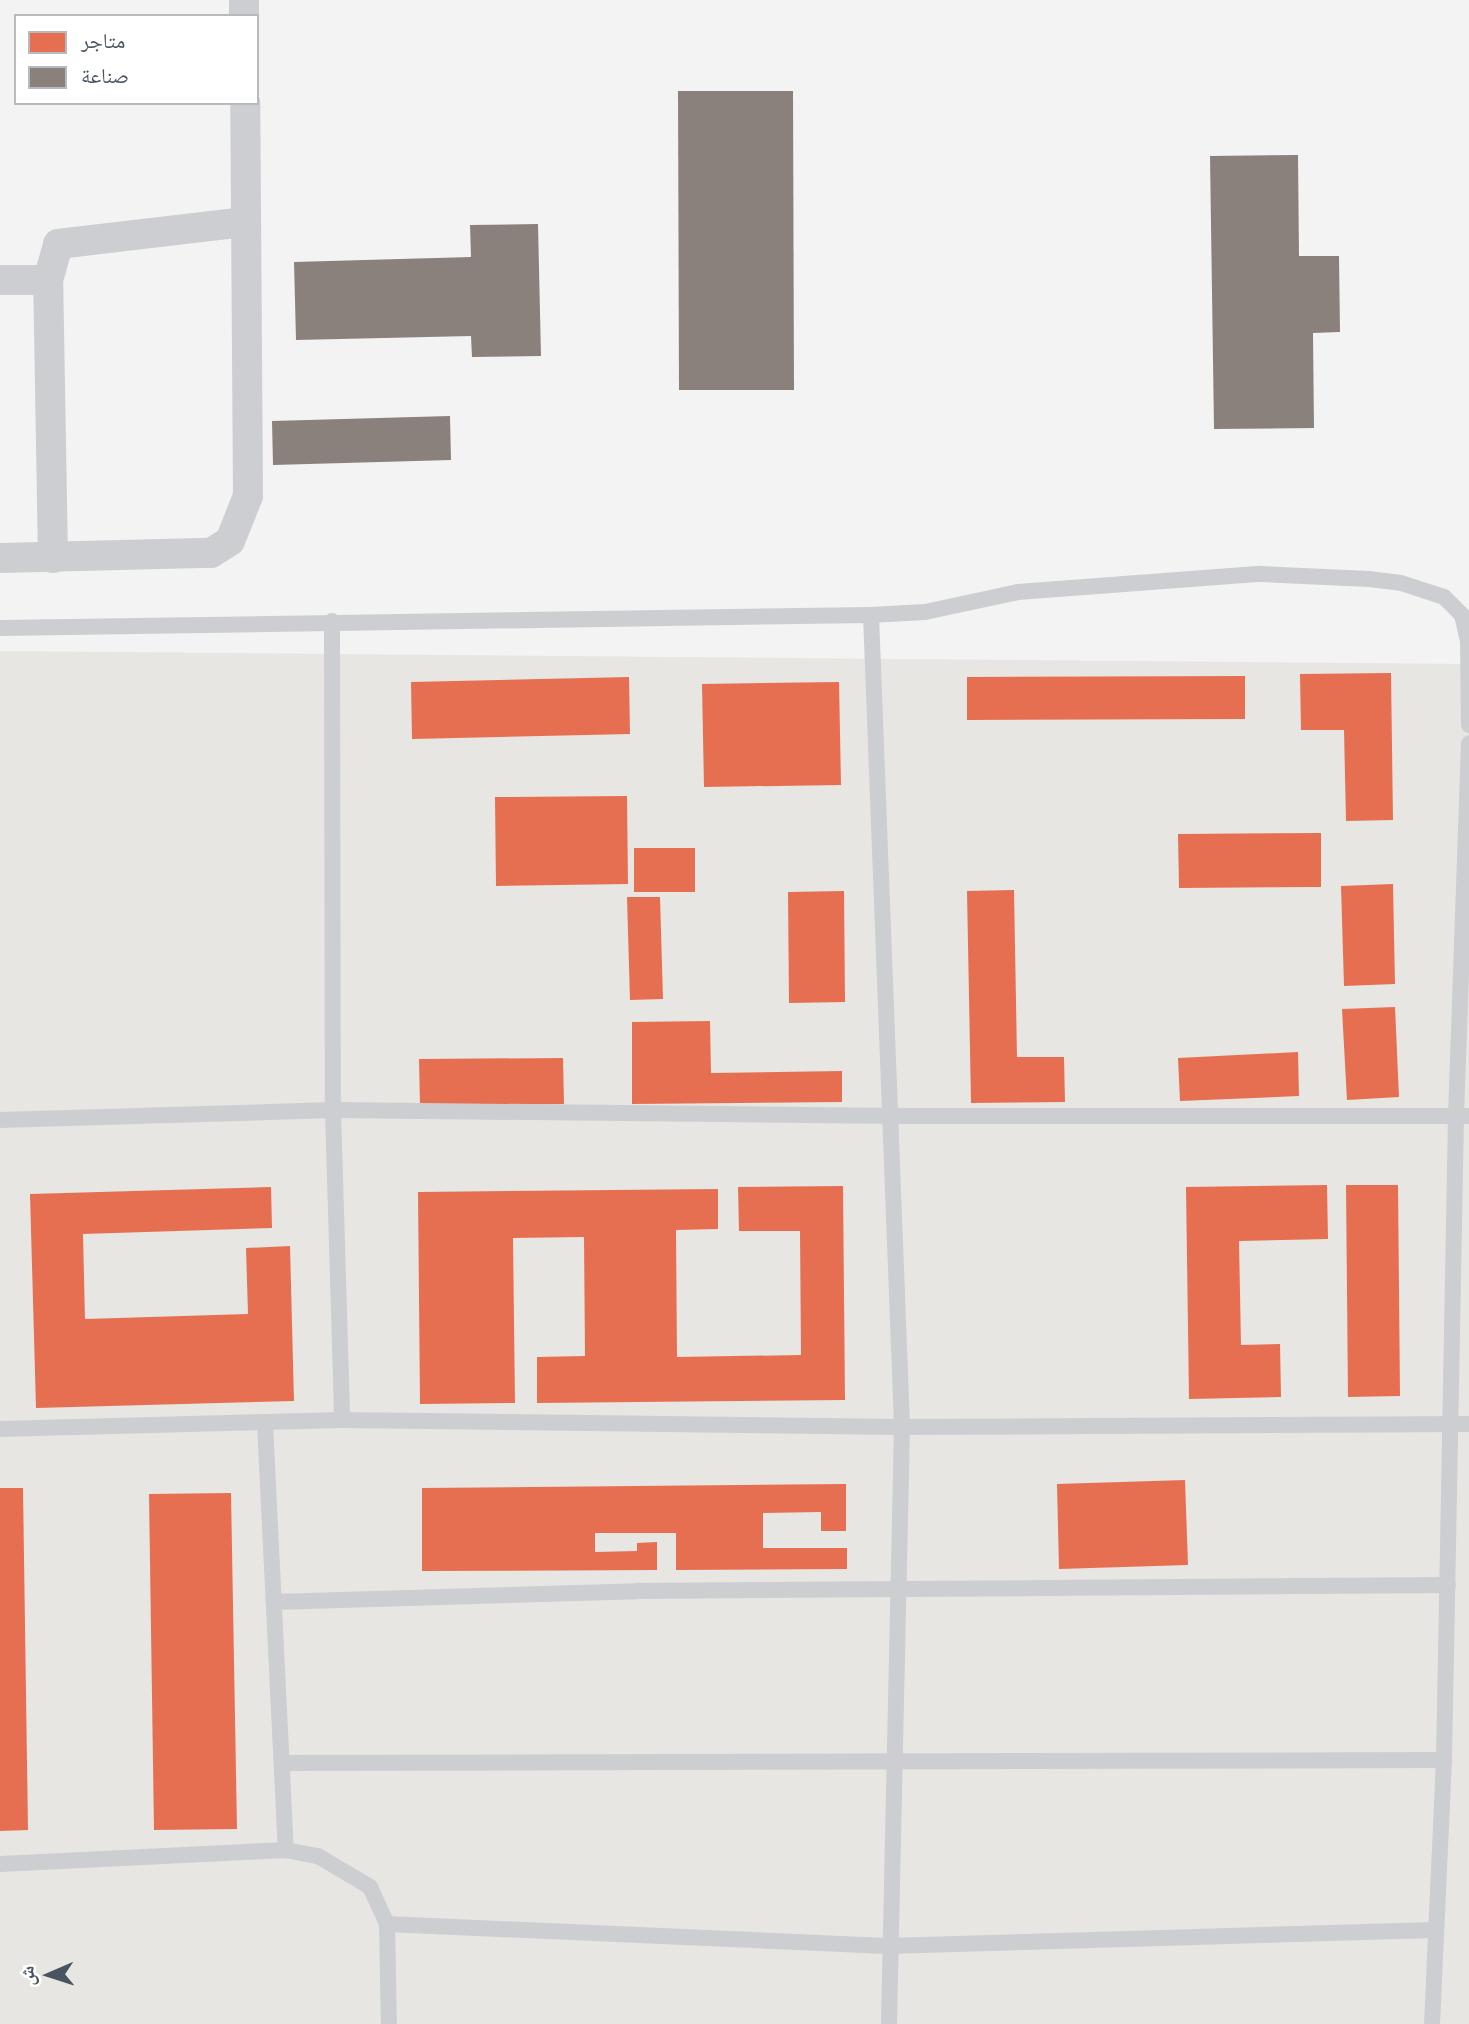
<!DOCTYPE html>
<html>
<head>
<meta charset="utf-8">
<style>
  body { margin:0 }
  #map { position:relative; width:1469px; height:2024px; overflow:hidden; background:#f3f3f3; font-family:Poppins,"Noto Naskh Arabic",sans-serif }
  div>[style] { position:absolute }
  .commercial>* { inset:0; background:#e7e6e2 }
  .shops>* { inset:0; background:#e76f51 }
  .industry>* { inset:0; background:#8a817c }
  .lane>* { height:16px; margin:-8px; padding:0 8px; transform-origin:8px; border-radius:8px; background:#cdced1 }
  .street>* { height:30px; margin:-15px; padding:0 15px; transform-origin:15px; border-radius:15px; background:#cdced1 }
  span { translate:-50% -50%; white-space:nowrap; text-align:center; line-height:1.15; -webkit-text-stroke:7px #fff; paint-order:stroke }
  .legend { position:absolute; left:14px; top:14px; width:245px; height:91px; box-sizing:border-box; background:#fff; border:2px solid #b7bbbf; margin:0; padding:9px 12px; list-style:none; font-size:21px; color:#4a5460 }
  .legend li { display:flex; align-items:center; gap:14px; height:35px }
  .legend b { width:35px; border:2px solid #b7bbbf }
  .north { position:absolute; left:14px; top:1940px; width:70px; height:70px; -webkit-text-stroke:5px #fff; paint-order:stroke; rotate:267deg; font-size:19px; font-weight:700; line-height:28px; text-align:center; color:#4a5460 }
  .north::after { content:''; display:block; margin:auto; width:24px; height:32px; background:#4a5460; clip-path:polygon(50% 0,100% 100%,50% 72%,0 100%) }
</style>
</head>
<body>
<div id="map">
  <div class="commercial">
    <i style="clip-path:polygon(0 651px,1469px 664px,1469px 2024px,0 2024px)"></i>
  </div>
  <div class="shops">
    <i style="clip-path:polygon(1391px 673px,1393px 820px,1346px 821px,1344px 730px,1301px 730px,1300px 674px)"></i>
    <i style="clip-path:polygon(1245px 676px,1245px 719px,967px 720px,967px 677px)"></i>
    <i style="clip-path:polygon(629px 677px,630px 734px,412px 739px,411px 682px)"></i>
    <i style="clip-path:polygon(839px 682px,841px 785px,704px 787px,702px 684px)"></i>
    <i style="clip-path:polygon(627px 796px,628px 884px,496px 886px,495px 797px)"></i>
    <i style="clip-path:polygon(1321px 833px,1321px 887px,1179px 888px,1178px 834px)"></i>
    <i style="clip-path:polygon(634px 848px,695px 848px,695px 892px,634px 892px)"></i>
    <i style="clip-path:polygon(1393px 884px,1395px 984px,1344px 986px,1341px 886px)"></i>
    <i style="clip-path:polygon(1014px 890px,1017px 1057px,1064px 1057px,1065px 1102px,971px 1103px,967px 891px)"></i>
    <i style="clip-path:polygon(844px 891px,845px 1002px,789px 1003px,788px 892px)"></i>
    <i style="clip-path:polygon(627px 897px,660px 897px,663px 999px,630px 1000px)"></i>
    <i style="clip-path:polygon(1395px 1007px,1399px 1097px,1347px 1100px,1342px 1009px)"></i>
    <i style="clip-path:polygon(710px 1021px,711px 1073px,842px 1071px,842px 1102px,632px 1104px,632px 1022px)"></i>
    <i style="clip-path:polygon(1298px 1052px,1299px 1096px,1180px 1101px,1178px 1058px)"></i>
    <i style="clip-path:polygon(563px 1058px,564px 1104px,420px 1105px,419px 1059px)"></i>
    <i style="clip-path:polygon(1327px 1185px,1328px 1239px,1239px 1241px,1241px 1345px,1280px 1344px,1281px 1397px,1189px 1399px,1186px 1187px)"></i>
    <i style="clip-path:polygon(1346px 1185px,1398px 1185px,1400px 1396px,1348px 1397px)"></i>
    <i style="clip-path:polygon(843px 1186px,845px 1400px,537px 1403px,537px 1357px,585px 1356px,584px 1237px,513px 1238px,515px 1403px,420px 1404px,418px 1192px,718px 1189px,718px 1229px,676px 1230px,677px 1357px,801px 1355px,800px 1231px,739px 1231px,738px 1187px)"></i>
    <i style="clip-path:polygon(271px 1187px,272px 1228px,83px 1234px,85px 1319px,248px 1314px,246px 1248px,290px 1246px,294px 1401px,36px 1408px,30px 1194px)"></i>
    <i style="clip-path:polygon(1185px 1480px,1188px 1565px,1059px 1569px,1057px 1484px)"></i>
    <i style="clip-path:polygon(846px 1484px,846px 1531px,821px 1531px,821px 1512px,763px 1513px,763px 1548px,847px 1548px,847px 1569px,676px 1570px,676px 1533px,595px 1533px,595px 1552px,637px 1551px,637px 1543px,657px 1542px,657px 1570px,422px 1571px,422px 1488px)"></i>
    <i style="clip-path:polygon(0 1488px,23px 1488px,28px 1830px,0 1831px)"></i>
    <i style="clip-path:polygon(231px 1493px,237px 1829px,154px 1830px,149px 1494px)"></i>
  </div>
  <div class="industry">
    <i style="clip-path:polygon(678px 91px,793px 91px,794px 390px,679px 390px)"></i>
    <i style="clip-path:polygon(1298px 155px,1299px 256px,1339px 256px,1340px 332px,1313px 333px,1314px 428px,1214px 429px,1210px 156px)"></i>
    <i style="clip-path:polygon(538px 224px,541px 356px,472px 357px,471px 336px,296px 340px,294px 262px,471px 257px,470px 225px)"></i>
    <i style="clip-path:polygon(450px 416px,451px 460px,273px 465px,272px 421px)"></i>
  </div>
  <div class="lane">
    <i style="left:871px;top:615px;width:813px;rotate:87.81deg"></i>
    <i style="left:902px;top:1427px;width:597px;rotate:91.25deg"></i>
    <i style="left:332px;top:621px;width:489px;rotate:89.9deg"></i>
    <i style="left:333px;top:1110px;width:310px;rotate:88.3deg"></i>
    <i style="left:0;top:628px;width:871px;rotate:-0.86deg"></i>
    <i style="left:871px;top:615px;width:54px;rotate:-3.2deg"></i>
    <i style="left:925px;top:612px;width:95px;rotate:-12.1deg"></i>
    <i style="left:1018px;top:592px;width:243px;rotate:-4.3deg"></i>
    <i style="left:1260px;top:574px;width:109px;rotate:2.6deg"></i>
    <i style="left:1369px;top:579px;width:32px;rotate:7deg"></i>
    <i style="left:1401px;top:583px;width:45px;rotate:18deg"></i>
    <i style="left:1444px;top:597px;width:25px;rotate:45deg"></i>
    <i style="left:1462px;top:615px;width:26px;rotate:77deg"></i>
    <i style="left:1468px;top:640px;width:85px;rotate:89.3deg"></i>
    <i style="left:0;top:1120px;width:333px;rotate:-1.7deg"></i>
    <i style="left:333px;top:1110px;width:560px;rotate:0.61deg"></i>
    <i style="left:893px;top:1116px;width:576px"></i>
    <i style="left:265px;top:1424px;width:427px;rotate:87.2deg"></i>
    <i style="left:0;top:1429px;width:342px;rotate:-1.5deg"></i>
    <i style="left:342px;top:1420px;width:560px;rotate:0.72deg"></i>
    <i style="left:902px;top:1427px;width:567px;rotate:-0.3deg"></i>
    <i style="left:274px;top:1602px;width:364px;rotate:-1.7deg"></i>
    <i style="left:638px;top:1591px;width:810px;rotate:-0.42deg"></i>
    <i style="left:282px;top:1763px;width:1162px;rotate:-0.15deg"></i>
    <i style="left:0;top:1864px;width:286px;rotate:-2.8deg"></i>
    <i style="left:286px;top:1850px;width:33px;rotate:11deg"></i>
    <i style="left:318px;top:1856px;width:61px;rotate:30.8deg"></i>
    <i style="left:370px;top:1887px;width:41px;rotate:65.3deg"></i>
    <i style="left:387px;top:1924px;width:100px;rotate:88.9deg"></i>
    <i style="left:387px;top:1924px;width:500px;rotate:2.52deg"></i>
    <i style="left:887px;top:1946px;width:549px;rotate:-1.67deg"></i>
    <i style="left:1432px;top:2024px;width:264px;rotate:-87.4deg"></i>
    <i style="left:1444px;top:1760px;width:644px;rotate:-88.93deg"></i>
    <i style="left:1456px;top:1116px;width:373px;rotate:-88deg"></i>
  </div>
  <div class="street">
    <i style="left:244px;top:0;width:16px;rotate:90deg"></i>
    <i style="left:0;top:280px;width:48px"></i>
    <i style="left:0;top:558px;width:211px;rotate:-1.4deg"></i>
    <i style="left:211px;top:553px;width:22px;rotate:-32deg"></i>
    <i style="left:230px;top:541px;width:48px;rotate:-68.2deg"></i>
    <i style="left:248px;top:496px;width:393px;rotate:-90.4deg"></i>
    <i style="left:53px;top:558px;width:278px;rotate:-91deg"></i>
    <i style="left:48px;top:280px;width:37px;rotate:-74deg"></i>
    <i style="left:58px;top:244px;width:189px;rotate:-6.7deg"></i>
  </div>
  <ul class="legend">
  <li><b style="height:19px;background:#e76f51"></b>متاجر</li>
  <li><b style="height:19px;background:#8a817c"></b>صناعة</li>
  </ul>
  <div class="north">ش</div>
</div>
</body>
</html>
